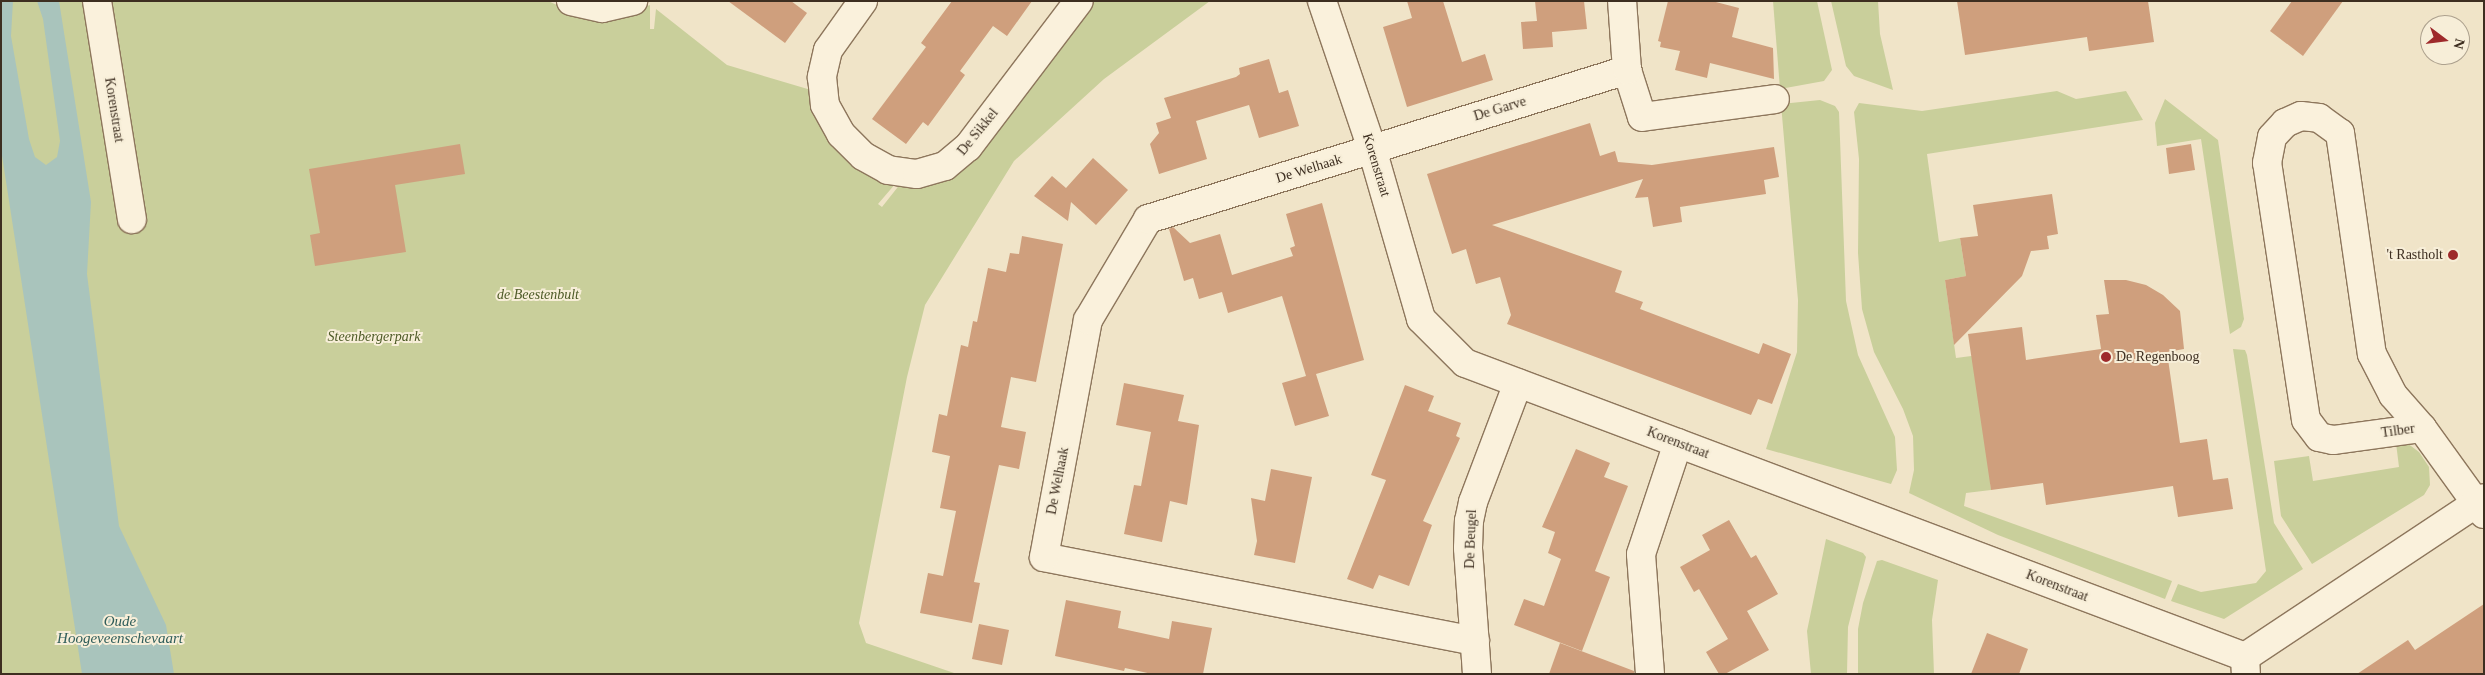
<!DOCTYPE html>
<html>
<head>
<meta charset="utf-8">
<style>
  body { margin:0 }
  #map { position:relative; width:2485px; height:675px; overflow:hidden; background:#f0e4c8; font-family:Georgia,serif }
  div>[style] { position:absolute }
  .green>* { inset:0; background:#c9cf9b }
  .water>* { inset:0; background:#a9c4bc }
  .building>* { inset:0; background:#cf9f7d }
  .roads { filter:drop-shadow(1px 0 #8d765c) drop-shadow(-1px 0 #8d765c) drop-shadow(0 1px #8d765c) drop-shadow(0 -1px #8d765c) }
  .minor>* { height:28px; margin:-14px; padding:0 14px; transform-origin:14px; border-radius:14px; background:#faf1dc }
  .dots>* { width:14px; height:14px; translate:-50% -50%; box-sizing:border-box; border:2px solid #f7eed8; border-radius:50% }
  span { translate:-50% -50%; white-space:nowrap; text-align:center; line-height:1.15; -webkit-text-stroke:4px #f7eed8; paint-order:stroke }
  .street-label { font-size:14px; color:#3d2e20 }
  .poi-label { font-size:14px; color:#3d2e20 }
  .right { translate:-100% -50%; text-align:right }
  .left { translate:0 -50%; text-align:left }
  .park-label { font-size:14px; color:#4d5a26; font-style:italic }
  .water-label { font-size:15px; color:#2f5d5a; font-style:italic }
  .frame { position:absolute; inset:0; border:2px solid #3d2e20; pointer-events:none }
  .north { position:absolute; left:2420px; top:15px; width:50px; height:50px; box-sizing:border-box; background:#f7eed8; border:1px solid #ada18e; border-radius:50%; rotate:105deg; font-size:14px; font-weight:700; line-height:20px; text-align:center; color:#3d2e20 }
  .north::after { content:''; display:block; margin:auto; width:18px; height:22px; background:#9e2a2b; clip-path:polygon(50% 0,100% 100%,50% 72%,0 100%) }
</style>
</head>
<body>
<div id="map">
  <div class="green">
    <i style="clip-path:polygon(1px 1px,548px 1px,579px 15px,624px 15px,650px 5px,650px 29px,654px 29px,656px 9px,727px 65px,811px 90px,896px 183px,878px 204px,882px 207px,901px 183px,919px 183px,1090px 1px,1210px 1px,1104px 79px,1014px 161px,925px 305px,907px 377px,859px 623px,866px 643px,957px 674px,1px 674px)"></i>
    <i style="clip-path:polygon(1773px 1px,1817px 1px,1832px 70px,1824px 81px,1780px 89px)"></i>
    <i style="clip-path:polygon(1831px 1px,1878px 1px,1880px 34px,1893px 90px,1854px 76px,1846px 66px)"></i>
    <i style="clip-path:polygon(2057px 91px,2076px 99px,2126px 91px,2143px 120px,1927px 154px,1939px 242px,1960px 238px,1966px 276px,1945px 280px,1956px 358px,1979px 355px,1991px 490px,1966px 493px,1964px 506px,2172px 581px,2165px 599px,1998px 535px,1909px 493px,1914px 470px,1913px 436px,1903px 409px,1874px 352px,1862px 309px,1858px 253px,1859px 159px,1854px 112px,1859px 103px,1922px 111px)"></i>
    <i style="clip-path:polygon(2165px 99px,2218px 140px,2244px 319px,2241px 327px,2230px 334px,2201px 139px,2157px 146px,2155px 123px)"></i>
    <i style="clip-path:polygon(1820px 100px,1835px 106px,1839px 112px,1846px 301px,1858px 355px,1895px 437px,1897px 470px,1891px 484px,1766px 449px,1797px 352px,1798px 300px,1781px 104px)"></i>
    <i style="clip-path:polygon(2233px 349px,2245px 350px,2247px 355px,2274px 523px,2303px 569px,2224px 619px,2171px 601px,2178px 584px,2201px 592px,2256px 583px,2266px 571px)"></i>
    <i style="clip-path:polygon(2396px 443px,2407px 443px,2419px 452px,2429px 467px,2430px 485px,2424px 495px,2312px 564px,2281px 516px,2274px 461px,2309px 456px,2313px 481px,2399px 467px)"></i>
    <i style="clip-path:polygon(1826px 539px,1863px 553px,1866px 557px,1848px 627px,1847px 674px,1811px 674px,1807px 631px)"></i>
    <i style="clip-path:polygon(1882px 560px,1938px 580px,1932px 620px,1934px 674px,1858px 674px,1858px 629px,1863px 603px,1877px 561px)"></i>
  </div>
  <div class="water">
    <i style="clip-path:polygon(1px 1px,13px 1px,11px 36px,29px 139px,35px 157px,46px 165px,57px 157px,60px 141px,43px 19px,37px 1px,59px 1px,91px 202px,87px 274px,119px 526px,166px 625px,174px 674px,82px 674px,1px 149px)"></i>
  </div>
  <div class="building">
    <i style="clip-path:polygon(728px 1px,791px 1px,807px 13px,785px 43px)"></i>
    <i style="clip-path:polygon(952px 1px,1032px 1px,1007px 36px,993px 26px,960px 71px,965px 75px,947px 100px,928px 126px,923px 122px,906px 144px,872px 119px,926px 47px,921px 43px)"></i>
    <i style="clip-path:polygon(1407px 1px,1443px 1px,1462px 62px,1485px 54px,1493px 80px,1407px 107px,1383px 27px,1412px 18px)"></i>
    <i style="clip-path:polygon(1535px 1px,1584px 1px,1587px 29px,1552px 32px,1553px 47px,1523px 49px,1521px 22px,1537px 21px)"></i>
    <i style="clip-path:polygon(1668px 1px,1712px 1px,1739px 8px,1732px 37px,1773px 48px,1774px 79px,1710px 63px,1707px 78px,1675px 70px,1680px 51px,1660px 47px,1661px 42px,1658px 41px)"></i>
    <i style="clip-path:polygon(1957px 1px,2148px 1px,2154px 42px,2089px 51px,2087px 37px,1965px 55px)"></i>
    <i style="clip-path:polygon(2292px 1px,2343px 1px,2303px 56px,2270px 31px)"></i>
    <i style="clip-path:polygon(1269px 59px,1279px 93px,1288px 90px,1299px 126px,1259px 138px,1249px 105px,1196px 121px,1207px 159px,1159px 174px,1150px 144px,1159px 133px,1156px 123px,1171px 118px,1164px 98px,1236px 77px,1240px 74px,1239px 68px)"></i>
    <i style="clip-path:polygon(1590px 123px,1600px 156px,1615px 151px,1618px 162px,1652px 165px,1774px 147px,1779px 177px,1764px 180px,1766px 194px,1680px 207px,1682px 222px,1653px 227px,1648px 197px,1635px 198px,1643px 179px,1492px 225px,1622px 271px,1615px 292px,1643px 302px,1640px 309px,1759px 354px,1763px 343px,1791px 354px,1772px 404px,1758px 399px,1751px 415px,1507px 324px,1511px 315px,1500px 277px,1476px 284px,1466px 249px,1452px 254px,1427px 174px)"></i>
    <i style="clip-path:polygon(460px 144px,465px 174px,395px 185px,406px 252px,315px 266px,310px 235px,320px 233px,309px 169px)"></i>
    <i style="clip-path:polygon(2191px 144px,2195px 170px,2169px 174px,2166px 148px)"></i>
    <i style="clip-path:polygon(1093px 158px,1128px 190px,1096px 225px,1071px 202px,1068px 221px,1034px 196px,1052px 176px,1066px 188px)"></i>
    <i style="clip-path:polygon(2052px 194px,2058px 234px,2047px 236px,2049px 249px,2031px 251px,2022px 276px,1954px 345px,1945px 280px,1966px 276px,1960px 238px,1978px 236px,1973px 205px)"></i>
    <i style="clip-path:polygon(1322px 203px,1364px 360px,1316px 374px,1329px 416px,1295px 426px,1282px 383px,1306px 376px,1282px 296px,1228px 313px,1222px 292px,1199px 299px,1193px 278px,1184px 281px,1169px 229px,1173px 227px,1190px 243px,1220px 234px,1232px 275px,1293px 256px,1290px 248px,1295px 246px,1286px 214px)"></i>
    <i style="clip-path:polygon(1022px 236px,1063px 244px,1036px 382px,1011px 377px,1001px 427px,1026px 432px,1019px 469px,999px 465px,974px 582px,980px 583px,972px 623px,920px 613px,928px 573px,943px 576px,956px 511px,940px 508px,950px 456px,932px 452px,939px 414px,947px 416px,961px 345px,968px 347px,973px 321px,977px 322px,988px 268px,1006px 272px,1010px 253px,1019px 254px)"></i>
    <i style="clip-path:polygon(2104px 280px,2126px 280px,2146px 285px,2163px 295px,2180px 311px,2184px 349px,2167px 352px,2180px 443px,2207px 439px,2213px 480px,2228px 478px,2233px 509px,2178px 517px,2173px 486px,2046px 505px,2043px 483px,1991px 490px,1968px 334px,2022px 327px,2026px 360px,2101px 349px,2096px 315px,2109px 314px)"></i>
    <i style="clip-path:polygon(1124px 383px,1184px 395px,1178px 421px,1199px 425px,1187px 505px,1170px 501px,1162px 542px,1124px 534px,1134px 485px,1141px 486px,1151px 432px,1116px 425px)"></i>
    <i style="clip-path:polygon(1405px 385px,1434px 396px,1428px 411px,1461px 423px,1456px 436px,1460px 438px,1423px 521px,1432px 525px,1409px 586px,1379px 575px,1373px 589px,1347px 579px,1386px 480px,1371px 475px)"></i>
    <i style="clip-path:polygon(1576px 449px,1610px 463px,1604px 477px,1628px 486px,1595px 571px,1610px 577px,1582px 651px,1514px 625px,1524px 599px,1544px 606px,1561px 559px,1548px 553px,1555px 532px,1542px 527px)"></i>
    <i style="clip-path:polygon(1271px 469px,1312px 477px,1295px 563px,1254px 555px,1257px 541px,1251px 498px,1265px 501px)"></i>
    <i style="clip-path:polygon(1729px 520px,1751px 558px,1756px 555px,1778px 594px,1747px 611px,1769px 650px,1725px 674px,1719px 674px,1706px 652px,1728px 639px,1699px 589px,1694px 592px,1680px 567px,1710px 550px,1702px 535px)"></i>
    <i style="clip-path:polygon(1066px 600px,1121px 611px,1118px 628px,1169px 639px,1172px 621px,1212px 628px,1203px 674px,1152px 674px,1125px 668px,1124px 671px,1055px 656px)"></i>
    <i style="clip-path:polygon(2484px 604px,2484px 674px,2357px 674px,2408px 640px,2415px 650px)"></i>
    <i style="clip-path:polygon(979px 624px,1009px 630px,1002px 665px,972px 659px)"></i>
    <i style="clip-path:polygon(1987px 633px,2028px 649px,2019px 674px,1971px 674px)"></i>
    <i style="clip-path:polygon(1560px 643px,1634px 671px,1634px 674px,1549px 674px)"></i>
  </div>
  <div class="roads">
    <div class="minor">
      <i style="left:97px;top:1px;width:221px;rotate:80.9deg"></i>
      <i style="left:571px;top:1px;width:32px;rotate:13deg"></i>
      <i style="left:602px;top:8px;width:32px;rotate:-13deg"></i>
      <i style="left:863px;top:1px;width:60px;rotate:125.5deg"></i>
      <i style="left:828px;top:50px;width:28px;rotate:103deg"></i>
      <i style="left:822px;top:77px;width:28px;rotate:84deg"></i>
      <i style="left:825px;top:105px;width:33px;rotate:61deg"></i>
      <i style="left:841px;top:134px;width:31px;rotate:45deg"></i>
      <i style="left:863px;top:156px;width:29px;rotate:29deg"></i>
      <i style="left:888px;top:170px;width:29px;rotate:8deg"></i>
      <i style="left:917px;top:174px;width:29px;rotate:-16deg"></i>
      <i style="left:945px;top:166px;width:30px;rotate:-40deg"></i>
      <i style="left:968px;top:147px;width:183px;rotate:-52.8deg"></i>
      <i style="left:1322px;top:1px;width:156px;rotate:71.3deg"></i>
      <i style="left:1372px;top:149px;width:177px;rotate:73.9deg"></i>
      <i style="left:1421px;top:319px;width:62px;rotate:45deg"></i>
      <i style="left:1465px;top:363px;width:834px;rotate:20.65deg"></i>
      <i style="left:2245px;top:657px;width:17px;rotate:87deg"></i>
      <i style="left:1627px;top:70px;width:49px;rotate:72.3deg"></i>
      <i style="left:1642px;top:117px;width:134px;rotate:-7.7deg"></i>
      <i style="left:2301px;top:116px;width:18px;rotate:6deg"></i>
      <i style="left:2319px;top:118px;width:26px;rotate:36deg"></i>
      <i style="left:2340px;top:133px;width:223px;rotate:81.8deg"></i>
      <i style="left:2372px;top:354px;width:46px;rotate:62.9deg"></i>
      <i style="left:2393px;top:395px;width:44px;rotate:48.7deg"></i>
      <i style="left:2422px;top:428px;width:90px;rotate:172.3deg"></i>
      <i style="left:2333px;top:440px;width:14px;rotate:-168deg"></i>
      <i style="left:2319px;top:437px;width:21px;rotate:-127deg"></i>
      <i style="left:2306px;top:420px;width:260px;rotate:-98.6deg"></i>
      <i style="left:2267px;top:163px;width:26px;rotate:-79deg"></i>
      <i style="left:2272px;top:137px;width:19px;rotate:-47deg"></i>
      <i style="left:2285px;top:123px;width:17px;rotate:-24deg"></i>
      <i style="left:2422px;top:428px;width:106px;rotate:54.2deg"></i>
      <i style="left:1475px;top:641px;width:439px;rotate:-169deg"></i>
      <i style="left:1044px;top:557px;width:241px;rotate:-79.5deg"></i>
      <i style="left:1088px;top:320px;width:117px;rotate:-59.3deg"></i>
      <i style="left:1148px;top:219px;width:502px;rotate:-17.28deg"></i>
      <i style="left:1627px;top:70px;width:69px;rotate:-94.1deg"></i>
      <i style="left:2245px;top:657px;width:287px;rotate:-33.6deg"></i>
      <i style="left:1477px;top:674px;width:126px;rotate:-94.1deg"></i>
      <i style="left:1468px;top:548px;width:27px;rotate:-88deg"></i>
      <i style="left:1469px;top:521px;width:19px;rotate:-78deg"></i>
      <i style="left:1473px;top:502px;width:127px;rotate:-69.3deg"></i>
      <i style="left:1650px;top:674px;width:120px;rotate:-94.3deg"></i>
      <i style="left:1641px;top:554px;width:117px;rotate:-71.6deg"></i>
    </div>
  </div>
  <div class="dots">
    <i style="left:2453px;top:255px;background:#9e2a2b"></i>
    <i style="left:2106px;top:357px;background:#9e2a2b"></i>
  </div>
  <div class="street-label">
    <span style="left:1500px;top:109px;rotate:-17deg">De Garve</span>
    <span style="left:114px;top:110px;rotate:81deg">Korenstraat</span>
    <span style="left:978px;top:132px;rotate:-51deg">De Sikkel</span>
    <span style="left:1376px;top:165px;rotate:73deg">Korenstraat</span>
    <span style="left:1309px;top:169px;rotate:-17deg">De Welhaak</span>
    <span style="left:2398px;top:431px;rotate:-8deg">Tilber</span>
    <span style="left:1678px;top:443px;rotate:21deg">Korenstraat</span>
    <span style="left:1058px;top:481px;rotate:-79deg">De Welhaak</span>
    <span style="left:1471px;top:539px;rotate:-88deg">De Beugel</span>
    <span style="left:2057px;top:586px;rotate:21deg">Korenstraat</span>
  </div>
  <div class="poi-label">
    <span class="right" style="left:2443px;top:255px">'t Rastholt</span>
    <span class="left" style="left:2116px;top:357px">De Regenboog</span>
  </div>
  <div class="park-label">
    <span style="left:538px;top:295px">de Beestenbult</span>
    <span style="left:374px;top:337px">Steenbergerpark</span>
  </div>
  <div class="water-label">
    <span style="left:120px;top:630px">Oude<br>Hoogeveenschevaart</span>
  </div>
  <div class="frame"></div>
  <div class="north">N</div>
</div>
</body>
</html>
